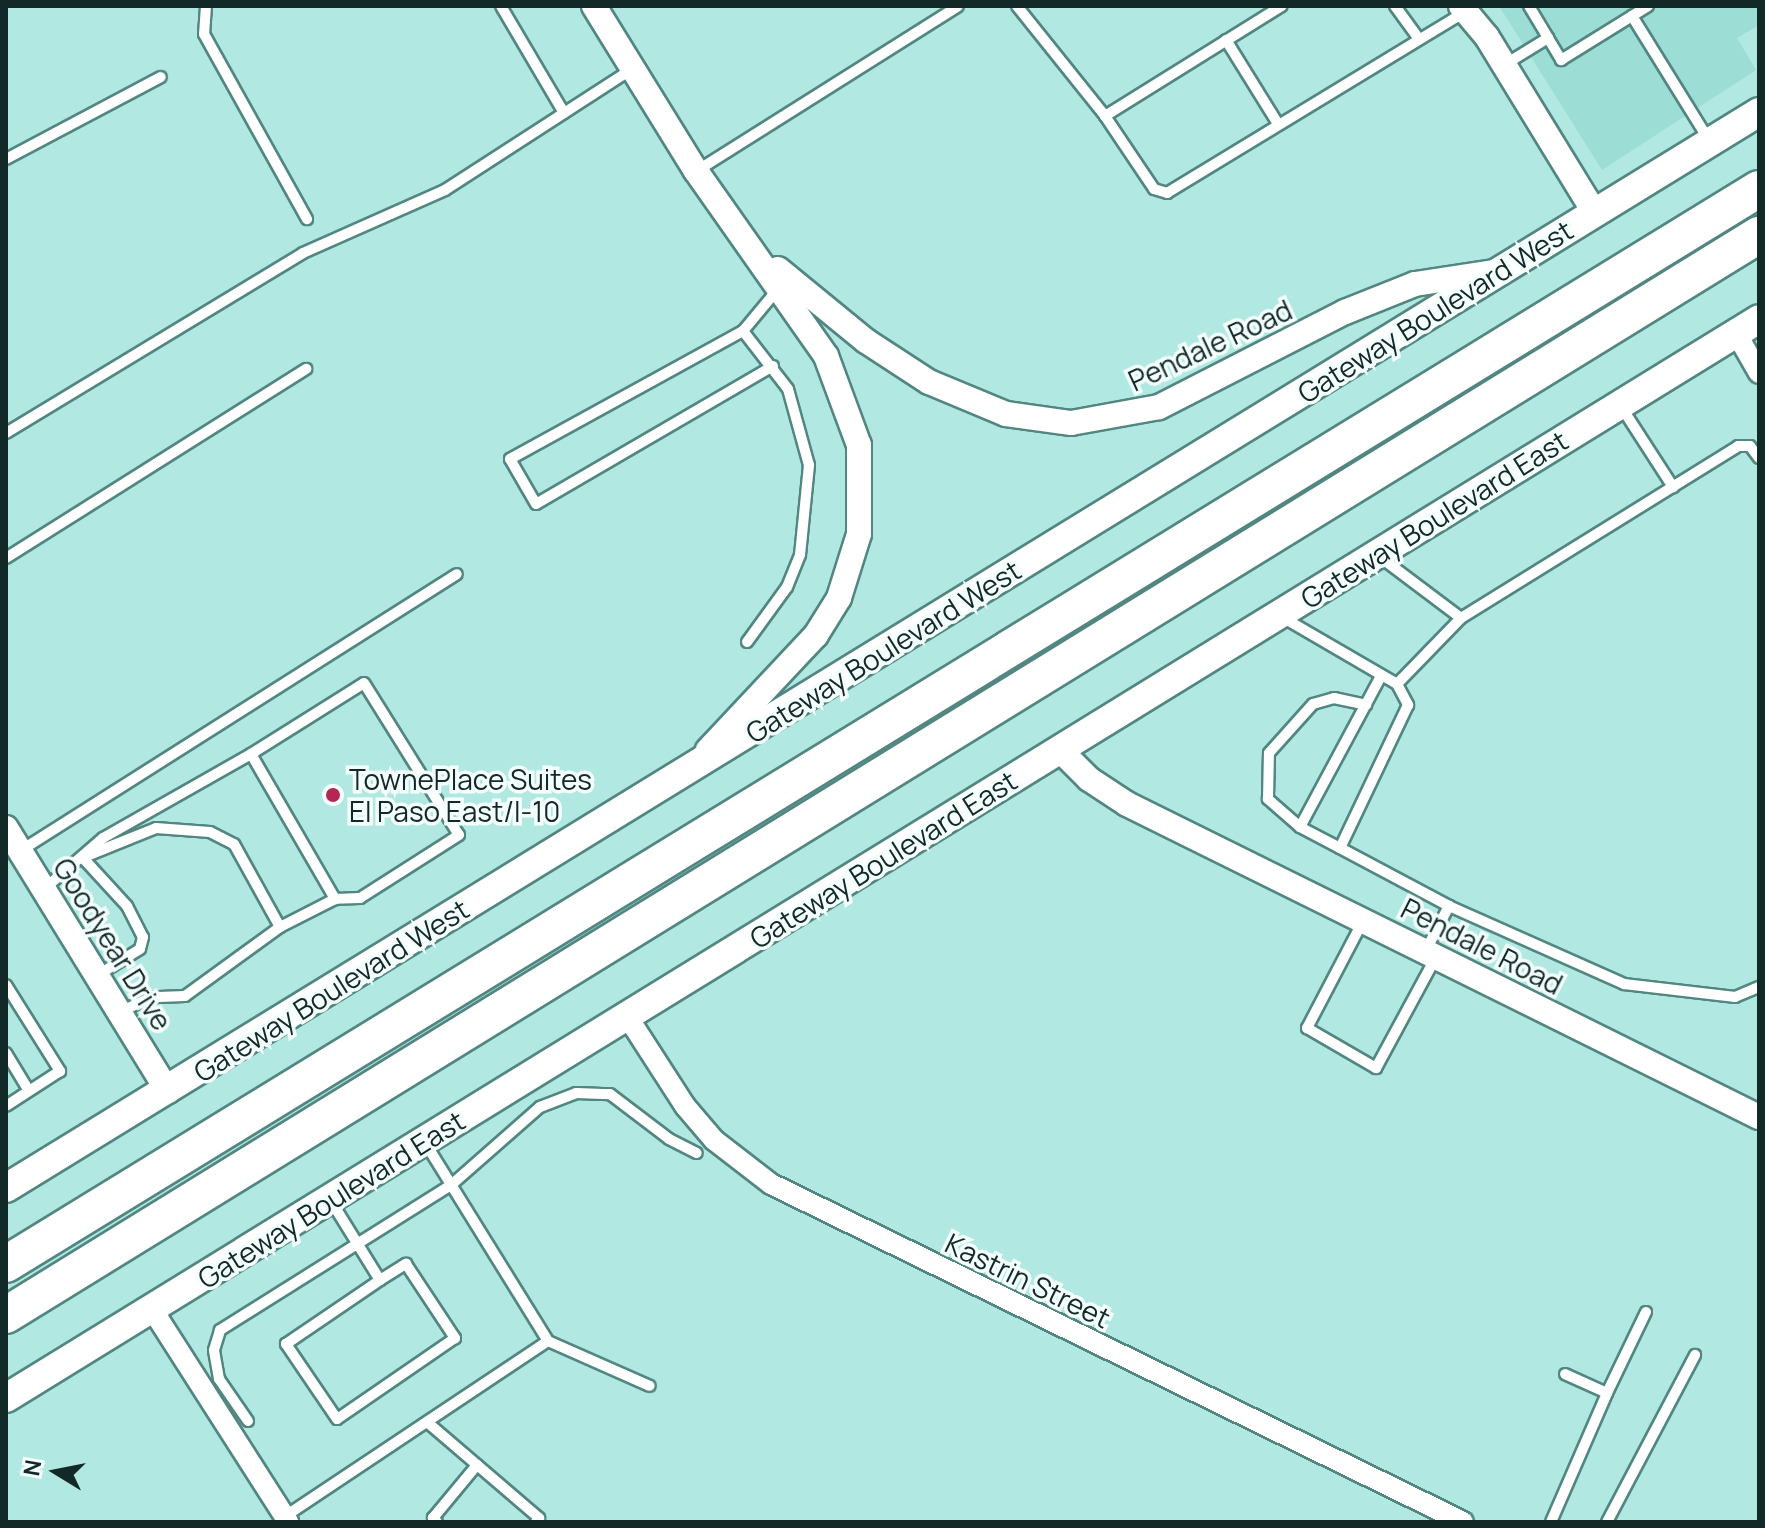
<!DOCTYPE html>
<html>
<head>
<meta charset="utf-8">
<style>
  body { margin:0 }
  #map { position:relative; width:1765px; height:1528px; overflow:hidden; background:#b1e8e2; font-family:Manrope,sans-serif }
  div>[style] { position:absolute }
  .built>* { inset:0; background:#9cddd6 }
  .roads { filter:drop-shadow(2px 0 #528681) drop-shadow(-2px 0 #528681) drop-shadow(0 2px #528681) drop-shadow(0 -2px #528681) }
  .service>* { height:10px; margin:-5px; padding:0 5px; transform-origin:5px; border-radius:5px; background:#fff }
  .minor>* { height:20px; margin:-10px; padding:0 10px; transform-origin:10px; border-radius:10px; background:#fff }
  .tertiary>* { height:24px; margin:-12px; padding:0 12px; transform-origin:12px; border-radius:12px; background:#fff }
  .secondary>* { height:28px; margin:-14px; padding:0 14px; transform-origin:14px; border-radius:14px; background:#fff }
  .motorway>* { height:36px; margin:-18px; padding:0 18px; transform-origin:18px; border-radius:18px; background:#fff }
  .dots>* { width:22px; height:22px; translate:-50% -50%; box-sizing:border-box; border:4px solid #f4fffd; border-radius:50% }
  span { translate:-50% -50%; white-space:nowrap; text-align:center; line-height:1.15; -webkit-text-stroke:7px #f4fffd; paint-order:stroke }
  .street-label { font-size:28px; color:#132927 }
  .poi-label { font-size:28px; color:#132927 }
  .left { translate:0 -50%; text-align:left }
  .frame { position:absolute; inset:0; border:8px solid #132927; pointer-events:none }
  .north { position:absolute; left:16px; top:1432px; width:80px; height:80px; -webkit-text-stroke:6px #f4fffd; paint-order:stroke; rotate:280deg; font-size:22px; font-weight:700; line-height:32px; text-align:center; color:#132927 }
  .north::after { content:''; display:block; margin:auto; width:28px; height:36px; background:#132927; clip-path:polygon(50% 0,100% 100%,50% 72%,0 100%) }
</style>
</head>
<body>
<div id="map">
  <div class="built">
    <i style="clip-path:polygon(1499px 6px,1759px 6px,1759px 25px,1737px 38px,1756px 70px,1602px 170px)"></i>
  </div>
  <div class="roads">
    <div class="service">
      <i style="left:206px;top:6px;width:28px;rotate:94deg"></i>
      <i style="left:204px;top:34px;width:212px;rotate:60.9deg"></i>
      <i style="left:501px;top:6px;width:124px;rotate:59.5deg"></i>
      <i style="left:1017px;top:6px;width:141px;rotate:51.3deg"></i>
      <i style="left:1105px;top:116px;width:88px;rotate:56.1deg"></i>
      <i style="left:1154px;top:189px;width:14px;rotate:17deg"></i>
      <i style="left:1167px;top:193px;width:350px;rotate:-31.3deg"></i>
      <i style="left:1395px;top:6px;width:39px;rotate:54deg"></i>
      <i style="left:1529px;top:6px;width:37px;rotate:59deg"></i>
      <i style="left:1632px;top:16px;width:19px;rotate:-32deg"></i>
      <i style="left:1226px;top:40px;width:99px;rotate:58.2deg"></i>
      <i style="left:1504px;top:65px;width:52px;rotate:-31.5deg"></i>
      <i style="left:1548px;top:38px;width:26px;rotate:59deg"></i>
      <i style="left:1561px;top:60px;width:84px;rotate:-31.8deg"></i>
      <i style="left:1632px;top:16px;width:146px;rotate:58.2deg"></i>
      <i style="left:1105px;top:116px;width:208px;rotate:-31.9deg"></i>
      <i style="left:6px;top:159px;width:175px;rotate:-27.9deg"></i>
      <i style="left:698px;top:170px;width:307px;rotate:-32.2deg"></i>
      <i style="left:743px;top:331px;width:73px;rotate:52.2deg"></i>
      <i style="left:788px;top:389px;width:79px;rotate:74.6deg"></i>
      <i style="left:809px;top:465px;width:90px;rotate:95.7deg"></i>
      <i style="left:800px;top:555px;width:35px;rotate:112deg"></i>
      <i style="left:787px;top:587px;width:68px;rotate:126deg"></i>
      <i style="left:773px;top:366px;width:274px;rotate:149.8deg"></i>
      <i style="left:536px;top:504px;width:52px;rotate:-120deg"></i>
      <i style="left:510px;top:459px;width:266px;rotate:-28.8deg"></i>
      <i style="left:743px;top:331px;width:55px;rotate:-50.2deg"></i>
      <i style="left:1620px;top:405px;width:98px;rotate:57.1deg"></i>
      <i style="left:6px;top:433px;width:347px;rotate:-31.2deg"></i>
      <i style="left:303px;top:253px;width:155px;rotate:-23.9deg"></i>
      <i style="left:445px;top:190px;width:223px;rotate:-32.9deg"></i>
      <i style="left:1380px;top:557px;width:101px;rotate:37deg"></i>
      <i style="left:6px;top:558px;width:355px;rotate:-32.2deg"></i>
      <i style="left:1282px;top:617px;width:133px;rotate:30.2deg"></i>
      <i style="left:1397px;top:684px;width:24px;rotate:62deg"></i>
      <i style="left:1408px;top:705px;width:158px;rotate:115.4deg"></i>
      <i style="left:1340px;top:848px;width:123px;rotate:28deg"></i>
      <i style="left:1397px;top:684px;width:92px;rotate:-45.9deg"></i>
      <i style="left:1461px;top:618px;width:326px;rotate:-31.8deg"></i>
      <i style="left:1738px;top:446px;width:12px"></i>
      <i style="left:1750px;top:446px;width:15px;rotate:53deg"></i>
      <i style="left:251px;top:754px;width:133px;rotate:-32.1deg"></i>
      <i style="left:364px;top:683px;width:179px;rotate:58deg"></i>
      <i style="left:459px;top:835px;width:117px;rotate:147.5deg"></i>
      <i style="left:360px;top:898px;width:25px;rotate:178deg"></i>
      <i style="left:1300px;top:827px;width:171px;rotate:-61.8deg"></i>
      <i style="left:1340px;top:848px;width:45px;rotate:-152.3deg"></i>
      <i style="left:1300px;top:827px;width:43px;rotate:-138.8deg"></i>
      <i style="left:1268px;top:799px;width:46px;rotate:-88.8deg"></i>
      <i style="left:1269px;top:753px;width:66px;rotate:-48.1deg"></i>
      <i style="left:1313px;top:704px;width:22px;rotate:-16deg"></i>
      <i style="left:1334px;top:698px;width:33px;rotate:12deg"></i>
      <i style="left:20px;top:851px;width:517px;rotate:-32.37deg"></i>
      <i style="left:89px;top:855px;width:72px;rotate:-21.9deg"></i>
      <i style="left:156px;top:828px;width:54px;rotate:4.2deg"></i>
      <i style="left:210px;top:832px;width:27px;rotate:27deg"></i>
      <i style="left:234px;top:844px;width:95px;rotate:61deg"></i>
      <i style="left:280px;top:927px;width:117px;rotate:144deg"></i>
      <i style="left:185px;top:996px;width:33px;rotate:178deg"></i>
      <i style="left:152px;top:997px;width:35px;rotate:155deg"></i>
      <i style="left:83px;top:858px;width:65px;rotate:47.5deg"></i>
      <i style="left:127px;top:906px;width:35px;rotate:63deg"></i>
      <i style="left:143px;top:937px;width:12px;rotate:104deg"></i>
      <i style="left:140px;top:949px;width:49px;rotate:148.2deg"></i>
      <i style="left:44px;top:889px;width:78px;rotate:-40.8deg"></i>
      <i style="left:103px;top:838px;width:170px;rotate:-29.6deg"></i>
      <i style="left:251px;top:754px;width:168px;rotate:59.9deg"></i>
      <i style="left:335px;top:899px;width:62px;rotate:153deg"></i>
      <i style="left:1363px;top:921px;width:121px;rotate:117.6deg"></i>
      <i style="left:1307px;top:1028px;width:80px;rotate:30.1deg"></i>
      <i style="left:1376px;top:1068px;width:126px;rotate:-61.6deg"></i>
      <i style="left:1426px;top:950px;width:50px;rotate:-62.4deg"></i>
      <i style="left:1449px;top:906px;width:192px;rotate:24deg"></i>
      <i style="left:1624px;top:984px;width:112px;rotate:6.7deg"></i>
      <i style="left:1735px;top:997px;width:26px;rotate:-23deg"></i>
      <i style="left:6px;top:985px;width:102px;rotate:57.9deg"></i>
      <i style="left:60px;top:1071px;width:64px;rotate:147.1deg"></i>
      <i style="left:6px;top:1053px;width:44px;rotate:58.8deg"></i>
      <i style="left:331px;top:1201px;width:93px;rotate:58.2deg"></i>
      <i style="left:380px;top:1280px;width:31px;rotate:-32deg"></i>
      <i style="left:406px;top:1264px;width:89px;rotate:56.5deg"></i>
      <i style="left:455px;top:1338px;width:143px;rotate:145.5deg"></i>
      <i style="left:337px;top:1419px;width:91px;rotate:-124.2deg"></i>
      <i style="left:286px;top:1344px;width:114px;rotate:-34.2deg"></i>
      <i style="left:548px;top:1341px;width:111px;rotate:23.8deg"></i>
      <i style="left:1607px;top:1393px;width:90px;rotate:-64.3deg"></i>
      <i style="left:248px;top:1421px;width:51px;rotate:-124.6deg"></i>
      <i style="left:219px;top:1379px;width:29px;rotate:-100deg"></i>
      <i style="left:214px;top:1350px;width:21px;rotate:-73deg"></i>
      <i style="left:220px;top:1330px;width:271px;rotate:-32.1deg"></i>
      <i style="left:450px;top:1186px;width:120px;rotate:-41.3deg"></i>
      <i style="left:540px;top:1107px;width:39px;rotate:-21deg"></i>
      <i style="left:576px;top:1093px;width:34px;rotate:2deg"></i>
      <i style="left:610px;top:1094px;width:74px;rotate:37.3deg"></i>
      <i style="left:669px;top:1139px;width:31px;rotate:27deg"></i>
      <i style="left:427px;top:1422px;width:148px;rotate:40.6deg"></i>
      <i style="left:539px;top:1518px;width:5px;rotate:127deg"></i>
      <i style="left:284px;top:1517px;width:317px;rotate:-33.7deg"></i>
      <i style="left:548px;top:1341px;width:233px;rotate:-121.8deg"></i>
      <i style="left:437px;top:1522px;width:6px;rotate:-135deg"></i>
      <i style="left:433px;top:1518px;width:69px;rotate:-50.3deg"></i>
      <i style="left:1551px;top:1522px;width:141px;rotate:-66.5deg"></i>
      <i style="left:1607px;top:1393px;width:46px;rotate:-155.7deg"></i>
      <i style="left:1607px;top:1522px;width:189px;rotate:-62.2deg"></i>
    </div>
    <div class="minor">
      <i style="left:1736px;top:333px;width:46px;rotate:60.1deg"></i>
      <i style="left:627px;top:1016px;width:107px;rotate:57.2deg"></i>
      <i style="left:685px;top:1106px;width:45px;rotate:49.5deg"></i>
      <i style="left:714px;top:1140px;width:72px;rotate:37.7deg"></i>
      <i style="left:771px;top:1184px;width:770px;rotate:26.03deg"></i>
      <i style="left:152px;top:1309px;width:253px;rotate:57.4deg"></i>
    </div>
    <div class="tertiary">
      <i style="left:594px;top:6px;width:194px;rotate:58.3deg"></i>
      <i style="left:696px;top:171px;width:226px;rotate:54.9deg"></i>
      <i style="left:826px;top:356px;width:95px;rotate:69.7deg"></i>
      <i style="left:859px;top:445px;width:89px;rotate:90deg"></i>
      <i style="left:859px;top:534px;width:67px;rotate:107.4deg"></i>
      <i style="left:839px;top:598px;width:44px;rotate:121.9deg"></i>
      <i style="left:816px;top:635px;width:158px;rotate:133.2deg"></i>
      <i style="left:1461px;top:6px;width:40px;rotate:50deg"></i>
      <i style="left:1487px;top:37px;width:206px;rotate:58.5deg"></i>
      <i style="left:778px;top:269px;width:114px;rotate:39.3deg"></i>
      <i style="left:866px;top:341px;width:75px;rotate:33.1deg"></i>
      <i style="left:929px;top:382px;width:83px;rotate:22.6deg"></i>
      <i style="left:1006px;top:414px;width:66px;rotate:7.9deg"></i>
      <i style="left:1071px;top:423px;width:89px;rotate:-10.3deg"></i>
      <i style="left:1159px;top:407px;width:209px;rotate:-27.1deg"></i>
      <i style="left:1345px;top:312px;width:75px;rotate:-21.8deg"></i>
      <i style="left:1415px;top:284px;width:86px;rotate:-8.7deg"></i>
      <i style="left:1060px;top:750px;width:41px;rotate:45deg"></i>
      <i style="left:1089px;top:779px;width:45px;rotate:33.3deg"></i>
      <i style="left:1127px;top:804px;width:705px;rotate:26.35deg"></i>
      <i style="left:6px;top:828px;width:309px;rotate:58.4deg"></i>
    </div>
    <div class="secondary">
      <i style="left:6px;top:1188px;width:2057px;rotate:-31.54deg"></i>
      <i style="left:6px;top:1398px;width:2058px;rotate:-31.61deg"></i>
    </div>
    <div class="motorway">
      <i style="left:6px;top:1264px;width:2056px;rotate:-31.52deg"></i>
      <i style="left:6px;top:1315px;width:2059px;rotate:-31.64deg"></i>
    </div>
  </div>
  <div class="dots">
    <i style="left:333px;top:795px;background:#b62654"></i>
  </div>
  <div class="street-label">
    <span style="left:1435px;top:311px;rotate:-32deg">Gateway Boulevard West</span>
    <span style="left:1210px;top:345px;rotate:-25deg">Pendale Road</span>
    <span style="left:1434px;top:519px;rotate:-32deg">Gateway Boulevard East</span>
    <span style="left:883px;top:651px;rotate:-32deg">Gateway Boulevard West</span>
    <span style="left:883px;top:859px;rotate:-32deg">Gateway Boulevard East</span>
    <span style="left:113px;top:944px;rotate:58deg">Goodyear Drive</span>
    <span style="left:1482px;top:946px;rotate:27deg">Pendale Road</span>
    <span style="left:331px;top:990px;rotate:-32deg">Gateway Boulevard West</span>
    <span style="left:331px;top:1199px;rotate:-32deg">Gateway Boulevard East</span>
    <span style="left:1028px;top:1280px;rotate:26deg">Kastrin Street</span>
  </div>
  <div class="poi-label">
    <span class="left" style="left:349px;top:795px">TownePlace Suites<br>El Paso East/I-10</span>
  </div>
  <div class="frame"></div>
  <div class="north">N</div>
</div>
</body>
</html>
